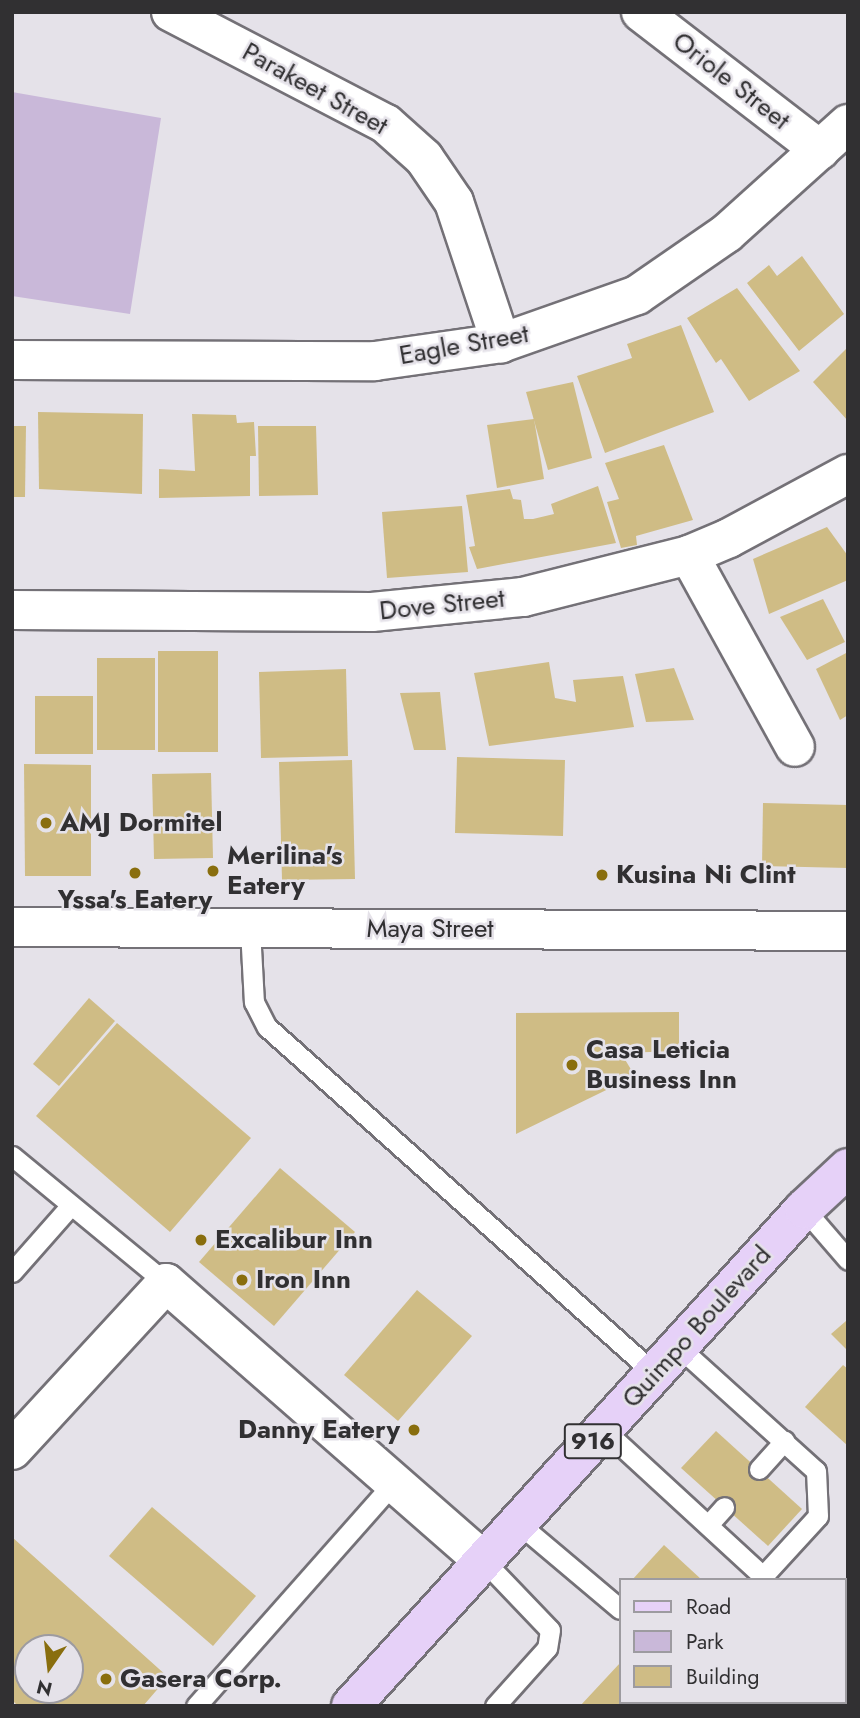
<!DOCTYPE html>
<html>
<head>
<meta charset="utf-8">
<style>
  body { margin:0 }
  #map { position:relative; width:860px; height:1718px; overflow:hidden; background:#e5e2e9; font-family:Jost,sans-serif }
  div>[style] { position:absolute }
  .green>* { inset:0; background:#c9b8d9 }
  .building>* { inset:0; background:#cfbc85 }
  .roads { filter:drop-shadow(2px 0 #747177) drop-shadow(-2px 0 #747177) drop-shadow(0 2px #747177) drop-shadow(0 -2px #747177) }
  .lane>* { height:19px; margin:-9.5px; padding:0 9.5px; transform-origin:9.5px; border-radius:9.5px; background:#fff }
  .street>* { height:38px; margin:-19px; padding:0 19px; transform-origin:19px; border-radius:19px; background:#fff }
  .secondary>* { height:38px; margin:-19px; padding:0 19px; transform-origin:19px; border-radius:19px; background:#fff }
  .primary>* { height:38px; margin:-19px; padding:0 19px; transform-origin:19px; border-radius:19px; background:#e6d1f8 }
  .dots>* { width:19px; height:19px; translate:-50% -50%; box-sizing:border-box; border:4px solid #e5e2e9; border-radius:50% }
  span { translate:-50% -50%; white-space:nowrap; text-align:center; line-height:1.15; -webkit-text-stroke:5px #e5e2e9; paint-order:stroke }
  .shield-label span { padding:2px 5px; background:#e5e2e9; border:2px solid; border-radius:5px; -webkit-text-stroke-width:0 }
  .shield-label { font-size:24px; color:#313032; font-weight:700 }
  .street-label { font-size:26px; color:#313032 }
  .poi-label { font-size:26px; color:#313032; font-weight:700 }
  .left { translate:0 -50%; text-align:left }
  .right { translate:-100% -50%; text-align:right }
  .frame { position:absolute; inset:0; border:14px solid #313032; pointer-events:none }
  .legend { position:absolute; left:619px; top:1578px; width:228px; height:126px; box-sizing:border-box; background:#e5e2e9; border:2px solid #9d9ba0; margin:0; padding:9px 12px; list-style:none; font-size:21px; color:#313032 }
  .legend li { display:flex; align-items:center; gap:14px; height:35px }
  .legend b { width:35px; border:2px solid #9d9ba0 }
  .north { position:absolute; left:14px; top:1634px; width:70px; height:70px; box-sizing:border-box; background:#e5e2e9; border:2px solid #9d9ba0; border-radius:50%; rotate:194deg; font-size:19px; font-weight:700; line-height:28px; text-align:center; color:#313032 }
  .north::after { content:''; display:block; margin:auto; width:24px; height:32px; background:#896e0e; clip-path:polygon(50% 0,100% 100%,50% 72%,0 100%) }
</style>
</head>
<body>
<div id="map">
  <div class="green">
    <i style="clip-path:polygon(12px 92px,161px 118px,130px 314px,12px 296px)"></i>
  </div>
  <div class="building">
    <i style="clip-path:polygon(802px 256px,844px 314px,799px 351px,747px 283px,769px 265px,777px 276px)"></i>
    <i style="clip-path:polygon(737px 288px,800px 371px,749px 401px,721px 359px,716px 363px,687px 318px)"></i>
    <i style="clip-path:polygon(681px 325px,714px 412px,605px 453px,577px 376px,632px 358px,627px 344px)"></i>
    <i style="clip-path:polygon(848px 347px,848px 421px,813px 382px)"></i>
    <i style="clip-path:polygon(573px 382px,592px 458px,548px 470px,526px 392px)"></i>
    <i style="clip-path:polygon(38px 412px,143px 414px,142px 494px,39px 489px)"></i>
    <i style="clip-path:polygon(192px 414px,236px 415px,237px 423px,254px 422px,256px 456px,250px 456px,250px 496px,159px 498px,159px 469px,195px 471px)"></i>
    <i style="clip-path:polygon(534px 419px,544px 479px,497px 488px,487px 425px)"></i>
    <i style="clip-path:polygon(12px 426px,26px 426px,25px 497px,12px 497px)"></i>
    <i style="clip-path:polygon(258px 426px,316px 426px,318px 495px,259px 496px)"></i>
    <i style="clip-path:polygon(664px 445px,693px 520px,636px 536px,637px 545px,621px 548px,607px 502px,619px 499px,605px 463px)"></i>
    <i style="clip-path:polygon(598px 486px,616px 543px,477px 569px,469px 547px,475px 546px,466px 495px,510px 489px,513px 499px,521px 500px,524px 519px,533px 519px,554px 514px,551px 504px)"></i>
    <i style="clip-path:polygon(462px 506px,468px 572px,387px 578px,382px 512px)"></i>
    <i style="clip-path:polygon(827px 527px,848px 556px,848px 580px,769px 614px,753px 559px)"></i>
    <i style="clip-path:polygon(823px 599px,845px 642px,807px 660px,780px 617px)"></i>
    <i style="clip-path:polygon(158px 651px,218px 651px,218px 752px,158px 752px)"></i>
    <i style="clip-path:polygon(848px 652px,848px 715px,840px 720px,816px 669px)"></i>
    <i style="clip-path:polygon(97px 658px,155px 658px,155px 750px,97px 750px)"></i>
    <i style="clip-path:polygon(549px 662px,555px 698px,576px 702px,573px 680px,623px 676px,634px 727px,489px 746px,474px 673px)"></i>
    <i style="clip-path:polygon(674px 668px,694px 720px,646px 722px,635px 674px)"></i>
    <i style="clip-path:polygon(346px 669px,348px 756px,261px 758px,259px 672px)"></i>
    <i style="clip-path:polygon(440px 692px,446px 750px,414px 750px,400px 693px)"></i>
    <i style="clip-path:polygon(35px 696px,93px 696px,93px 754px,35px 754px)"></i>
    <i style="clip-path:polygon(457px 757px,565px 760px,563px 836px,455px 833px)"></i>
    <i style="clip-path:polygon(352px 760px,355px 879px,282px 880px,279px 762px)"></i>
    <i style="clip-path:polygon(24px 764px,91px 765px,91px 876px,25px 876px)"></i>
    <i style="clip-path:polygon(211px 773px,213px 858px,154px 859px,152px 774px)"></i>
    <i style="clip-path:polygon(763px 803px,848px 805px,848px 868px,762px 866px)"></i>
    <i style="clip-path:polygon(89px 998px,115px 1021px,59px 1086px,33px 1064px)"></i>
    <i style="clip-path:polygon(679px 1012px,679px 1051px,621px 1053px,635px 1076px,516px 1134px,516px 1013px)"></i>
    <i style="clip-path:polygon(117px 1023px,251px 1138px,170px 1232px,36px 1116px)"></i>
    <i style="clip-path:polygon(280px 1168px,355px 1232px,274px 1326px,199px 1262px)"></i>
    <i style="clip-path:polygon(417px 1290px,472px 1336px,398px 1421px,344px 1375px)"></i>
    <i style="clip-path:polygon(846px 1321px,848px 1323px,848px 1351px,831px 1334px)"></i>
    <i style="clip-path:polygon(843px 1365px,848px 1369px,848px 1446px,805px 1407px)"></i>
    <i style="clip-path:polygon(716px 1431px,802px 1509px,768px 1546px,681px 1468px)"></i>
    <i style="clip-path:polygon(152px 1507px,256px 1596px,213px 1646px,109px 1556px)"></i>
    <i style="clip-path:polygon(evenodd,12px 1537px,168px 1677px,143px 1706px,18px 1706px,12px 1700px,12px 1537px,28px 1648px,70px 1648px,70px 1690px,28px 1690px,28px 1648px)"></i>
    <i style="clip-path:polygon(664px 1545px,702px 1580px,632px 1580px)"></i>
    <i style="clip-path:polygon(620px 1663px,620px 1702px,717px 1706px,580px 1706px)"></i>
  </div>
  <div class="roads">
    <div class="lane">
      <i style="left:250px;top:929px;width:73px;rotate:86.9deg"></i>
      <i style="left:254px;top:1002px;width:28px;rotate:63deg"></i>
      <i style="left:267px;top:1027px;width:521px;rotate:41.81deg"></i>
      <i style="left:12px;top:1156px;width:200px;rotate:39.5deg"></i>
      <i style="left:804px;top:1209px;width:67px;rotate:49.2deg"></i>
      <i style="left:12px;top:1272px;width:89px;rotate:-48.6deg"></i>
      <i style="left:604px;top:1430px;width:216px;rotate:42.6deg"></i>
      <i style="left:763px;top:1576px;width:81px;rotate:-47.5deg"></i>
      <i style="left:818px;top:1516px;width:45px;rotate:-92.5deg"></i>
      <i style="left:816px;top:1471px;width:185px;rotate:-137.9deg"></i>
      <i style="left:759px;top:1469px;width:38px;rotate:-48deg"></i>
      <i style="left:518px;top:1523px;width:133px;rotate:40.1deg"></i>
      <i style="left:708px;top:1525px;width:24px;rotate:-48deg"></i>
      <i style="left:484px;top:1561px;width:95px;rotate:46.3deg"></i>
      <i style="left:550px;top:1630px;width:18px;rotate:99deg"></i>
      <i style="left:547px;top:1648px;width:78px;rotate:131.9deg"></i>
      <i style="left:196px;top:1706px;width:299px;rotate:-48.5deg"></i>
    </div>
    <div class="street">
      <i style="left:171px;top:12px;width:242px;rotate:27.5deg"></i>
      <i style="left:386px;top:124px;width:51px;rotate:41.8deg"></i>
      <i style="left:424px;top:158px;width:53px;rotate:55.7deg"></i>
      <i style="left:454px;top:202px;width:149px;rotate:71.6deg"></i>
      <i style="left:641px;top:12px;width:226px;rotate:37.6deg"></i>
      <i style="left:12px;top:360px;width:363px;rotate:0.2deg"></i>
      <i style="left:375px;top:361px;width:127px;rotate:-8.1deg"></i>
      <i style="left:501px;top:343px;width:144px;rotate:-19.4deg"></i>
      <i style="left:637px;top:295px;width:109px;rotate:-34.6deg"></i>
      <i style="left:727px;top:233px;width:163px;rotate:-42deg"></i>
      <i style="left:689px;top:555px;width:219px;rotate:61.1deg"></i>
      <i style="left:12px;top:610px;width:360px;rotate:0.3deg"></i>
      <i style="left:372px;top:612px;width:152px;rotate:-5.7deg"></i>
      <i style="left:523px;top:597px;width:171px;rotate:-14.2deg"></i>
      <i style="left:689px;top:555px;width:43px;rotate:-23deg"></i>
      <i style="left:729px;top:538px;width:135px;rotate:-28.3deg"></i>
      <i style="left:12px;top:1450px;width:227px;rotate:-47.3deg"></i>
      <i style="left:166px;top:1283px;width:422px;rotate:41.2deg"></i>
    </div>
    <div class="secondary">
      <i style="left:12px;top:927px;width:836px;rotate:0.27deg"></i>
    </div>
    <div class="primary">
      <i style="left:351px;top:1706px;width:672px;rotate:-47.65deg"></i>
      <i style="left:804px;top:1209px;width:60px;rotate:-43deg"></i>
    </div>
  </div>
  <div class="dots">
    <i style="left:46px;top:823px;background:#896e0e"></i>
    <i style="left:213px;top:871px;background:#896e0e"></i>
    <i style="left:135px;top:873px;background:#896e0e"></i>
    <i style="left:602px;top:875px;background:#896e0e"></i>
    <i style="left:572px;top:1065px;background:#896e0e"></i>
    <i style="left:201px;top:1240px;background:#896e0e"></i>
    <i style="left:242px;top:1280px;background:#896e0e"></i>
    <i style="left:414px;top:1430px;background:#896e0e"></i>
    <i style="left:106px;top:1679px;background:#896e0e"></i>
  </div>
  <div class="shield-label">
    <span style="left:593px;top:1441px">916</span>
  </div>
  <div class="street-label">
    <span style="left:731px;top:81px;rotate:38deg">Oriole Street</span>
    <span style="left:315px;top:89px;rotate:29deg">Parakeet Street</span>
    <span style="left:464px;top:345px;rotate:-10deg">Eagle Street</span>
    <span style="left:442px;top:605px;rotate:-6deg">Dove Street</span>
    <span style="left:430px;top:929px">Maya Street</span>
    <span style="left:697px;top:1327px;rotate:-48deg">Quimpo Boulevard</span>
  </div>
  <div class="poi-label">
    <span class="left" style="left:60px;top:823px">AMJ Dormitel</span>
    <span class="left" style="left:227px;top:871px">Merilina's<br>Eatery</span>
    <span class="left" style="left:616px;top:875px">Kusina Ni Clint</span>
    <span style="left:135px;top:900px">Yssa's Eatery</span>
    <span class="left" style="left:586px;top:1065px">Casa Leticia<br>Business Inn</span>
    <span class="left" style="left:215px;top:1240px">Excalibur Inn</span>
    <span class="left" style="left:256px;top:1280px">Iron Inn</span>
    <span class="right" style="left:400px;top:1430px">Danny Eatery</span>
    <span class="left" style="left:120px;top:1679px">Gasera Corp.</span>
  </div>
  <div class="frame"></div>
  <ul class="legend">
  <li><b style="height:9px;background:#e6d1f8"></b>Road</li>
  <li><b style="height:19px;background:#c9b8d9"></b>Park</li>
  <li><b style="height:19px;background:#cfbc85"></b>Building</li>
  </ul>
  <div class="north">N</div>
</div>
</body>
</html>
